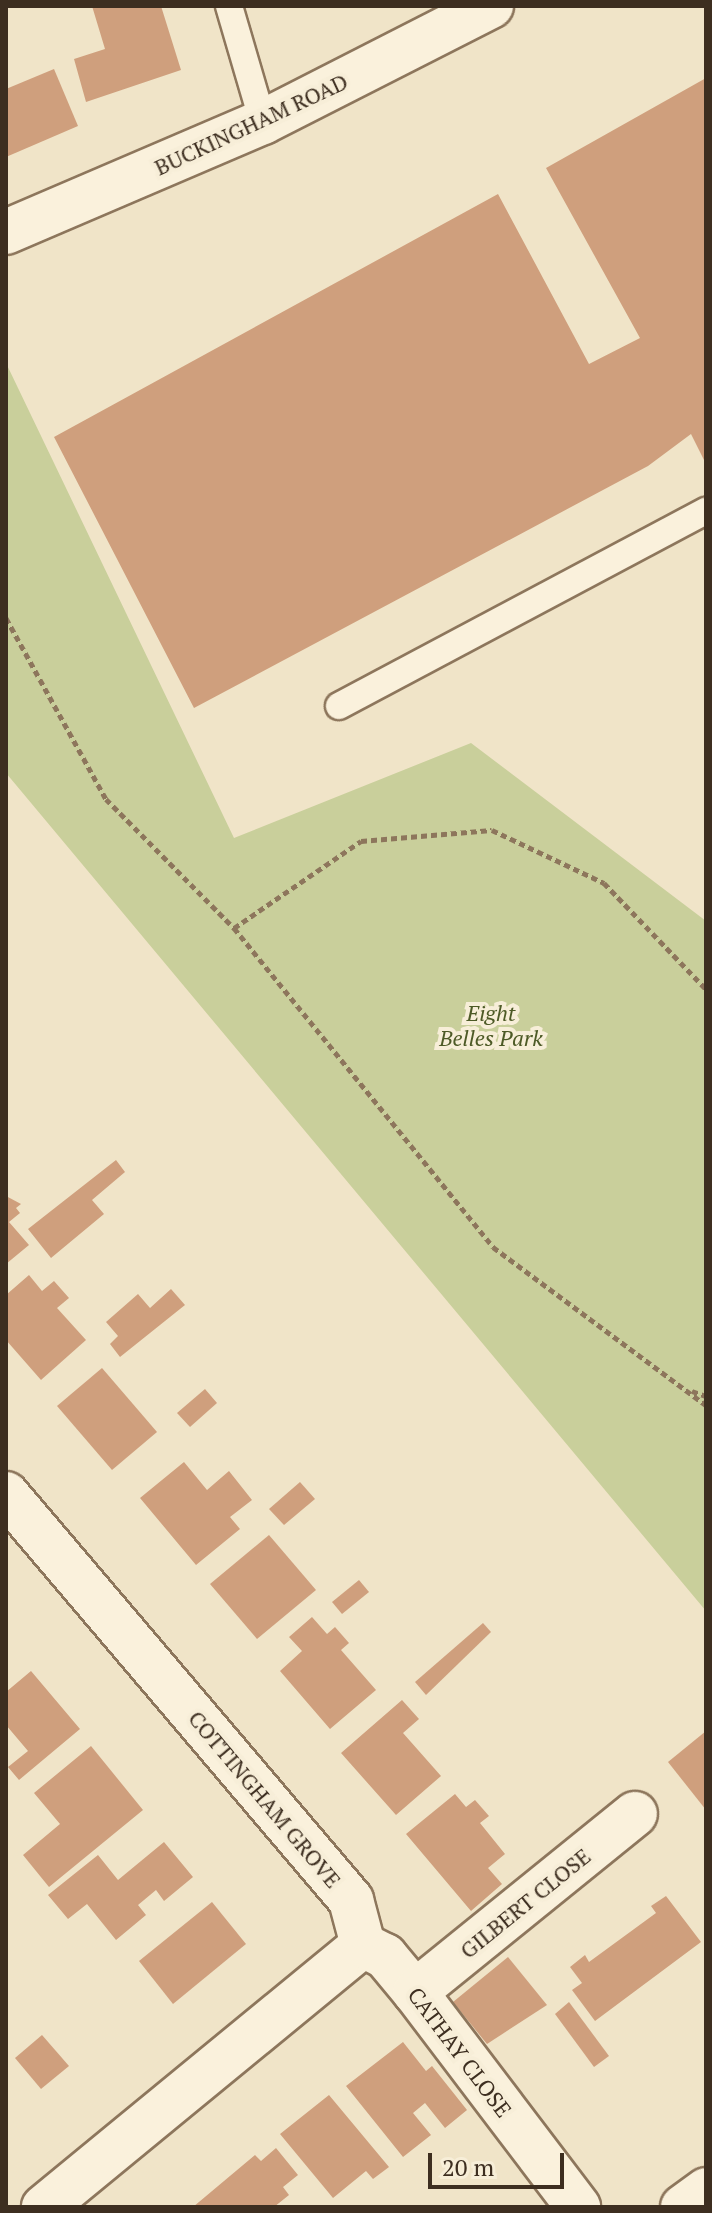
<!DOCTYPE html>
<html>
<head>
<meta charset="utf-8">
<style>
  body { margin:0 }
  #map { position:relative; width:712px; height:2213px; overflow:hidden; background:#f0e4c8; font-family:"PT Serif",serif }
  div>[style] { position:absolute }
  .green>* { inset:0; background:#c9cf9b }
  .building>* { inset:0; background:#cf9f7d }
  .path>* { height:5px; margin-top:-2.5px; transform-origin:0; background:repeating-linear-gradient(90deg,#8d765c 0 6px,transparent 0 10px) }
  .roads { filter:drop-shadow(2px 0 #8d765c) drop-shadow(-2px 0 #8d765c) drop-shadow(0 2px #8d765c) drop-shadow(0 -2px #8d765c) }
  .lane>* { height:26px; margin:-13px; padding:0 13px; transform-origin:13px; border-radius:13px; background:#faf1dc }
  .street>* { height:44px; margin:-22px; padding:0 22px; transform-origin:22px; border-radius:22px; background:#faf1dc }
  .secondary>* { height:44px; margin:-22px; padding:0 22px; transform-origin:22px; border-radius:22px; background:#faf1dc }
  span { translate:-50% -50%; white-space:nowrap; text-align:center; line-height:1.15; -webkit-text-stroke:8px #f7eed8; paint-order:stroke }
  .street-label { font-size:22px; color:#3d2e20 }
  .park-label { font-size:22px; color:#4d5a26; font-style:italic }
  .frame { position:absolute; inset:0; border:8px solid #3d2e20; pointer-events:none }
  .scale { position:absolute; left:428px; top:2153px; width:136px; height:36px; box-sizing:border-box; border:4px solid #3d2e20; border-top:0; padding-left:10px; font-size:24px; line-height:28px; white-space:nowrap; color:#3d2e20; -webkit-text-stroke:6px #f7eed8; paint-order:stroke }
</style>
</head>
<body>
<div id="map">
  <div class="green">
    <i style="clip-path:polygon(6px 363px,234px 838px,471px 743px,706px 921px,706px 1611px,6px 773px)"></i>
  </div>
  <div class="building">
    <i style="clip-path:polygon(92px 6px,161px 6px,181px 70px,86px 102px,74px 59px,105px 49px)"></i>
    <i style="clip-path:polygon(54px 69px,78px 126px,6px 157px,6px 89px)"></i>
    <i style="clip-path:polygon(706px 78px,706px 464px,691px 434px,648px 466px,194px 708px,54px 437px,498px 194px,589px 364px,640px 338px,546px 168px)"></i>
    <i style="clip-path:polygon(116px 1160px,125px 1172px,92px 1200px,104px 1214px,51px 1258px,28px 1229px)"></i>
    <i style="clip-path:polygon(6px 1196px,21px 1204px,16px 1208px,20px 1213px,9px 1222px,29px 1245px,6px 1264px)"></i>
    <i style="clip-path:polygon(29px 1275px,42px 1291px,54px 1281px,69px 1298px,57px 1308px,86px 1340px,41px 1380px,6px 1340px,6px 1295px)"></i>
    <i style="clip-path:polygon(171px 1289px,185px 1305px,120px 1357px,110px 1344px,118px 1336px,106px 1322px,138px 1294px,150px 1308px)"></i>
    <i style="clip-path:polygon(102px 1368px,157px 1432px,112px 1470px,57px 1406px)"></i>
    <i style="clip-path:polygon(205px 1389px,217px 1403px,190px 1427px,177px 1413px)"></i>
    <i style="clip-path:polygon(184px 1462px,207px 1490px,229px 1471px,252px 1500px,230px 1517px,240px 1529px,196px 1565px,140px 1498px)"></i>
    <i style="clip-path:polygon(300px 1482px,315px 1499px,284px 1525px,269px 1509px)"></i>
    <i style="clip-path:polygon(269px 1535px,316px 1590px,257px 1639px,210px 1584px)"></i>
    <i style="clip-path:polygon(359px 1580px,369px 1592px,342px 1614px,332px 1602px)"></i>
    <i style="clip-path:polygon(312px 1617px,327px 1634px,335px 1627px,349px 1643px,341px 1650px,376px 1690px,330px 1729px,280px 1671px,302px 1651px,289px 1637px)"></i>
    <i style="clip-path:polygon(483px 1623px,491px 1632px,426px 1695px,415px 1682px)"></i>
    <i style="clip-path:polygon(31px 1671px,80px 1729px,19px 1780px,8px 1767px,28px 1751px,6px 1725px,6px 1692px)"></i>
    <i style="clip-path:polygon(402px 1700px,419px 1719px,403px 1733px,441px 1776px,396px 1815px,341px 1753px)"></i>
    <i style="clip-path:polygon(706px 1731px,706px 1810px,668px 1762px)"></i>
    <i style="clip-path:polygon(91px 1746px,143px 1810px,49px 1887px,23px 1855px,60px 1824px,34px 1793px)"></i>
    <i style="clip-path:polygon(455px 1794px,466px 1807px,475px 1800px,489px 1816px,480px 1823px,505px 1854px,488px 1868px,502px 1884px,471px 1911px,406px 1834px)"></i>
    <i style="clip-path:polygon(164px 1842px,193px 1877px,164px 1901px,156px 1890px,138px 1905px,146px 1915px,116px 1940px,87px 1904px,68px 1919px,48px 1895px,98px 1855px,118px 1880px)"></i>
    <i style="clip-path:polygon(666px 1896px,701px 1942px,595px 2021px,572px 1990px,582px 1983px,570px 1967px,585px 1955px,589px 1962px,656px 1913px,651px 1906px)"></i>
    <i style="clip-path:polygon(212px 1902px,246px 1944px,173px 2004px,139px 1961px)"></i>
    <i style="clip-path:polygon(508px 1957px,547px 2005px,487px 2044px,453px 2002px)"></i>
    <i style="clip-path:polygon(569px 2002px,609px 2056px,594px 2067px,555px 2014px)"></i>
    <i style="clip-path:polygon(42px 2035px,69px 2066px,41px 2089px,15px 2058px)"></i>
    <i style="clip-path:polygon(403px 2042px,426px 2071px,432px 2066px,467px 2110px,445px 2128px,425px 2103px,413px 2113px,431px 2135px,403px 2157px,346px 2086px)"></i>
    <i style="clip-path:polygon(329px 2095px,389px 2167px,373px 2179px,366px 2171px,333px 2198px,280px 2134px)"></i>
    <i style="clip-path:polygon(276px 2148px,298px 2175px,283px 2187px,289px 2195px,274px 2207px,193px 2207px,255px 2155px,261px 2161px)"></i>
  </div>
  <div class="path">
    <i style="left:6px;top:618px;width:207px;rotate:61.1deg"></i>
    <i style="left:106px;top:799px;width:182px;rotate:45.2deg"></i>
    <i style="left:234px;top:928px;width:411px;rotate:50.9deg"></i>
    <i style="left:493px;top:1247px;width:265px;rotate:36.6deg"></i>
    <i style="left:234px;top:928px;width:154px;rotate:-34.4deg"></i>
    <i style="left:361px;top:841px;width:131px;rotate:-4.8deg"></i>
    <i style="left:492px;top:830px;width:124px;rotate:25.3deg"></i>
    <i style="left:604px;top:883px;width:147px;rotate:46.1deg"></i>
    <i style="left:692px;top:1391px;width:15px;rotate:20deg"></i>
  </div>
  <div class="roads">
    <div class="lane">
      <i style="left:229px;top:6px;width:121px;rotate:73.7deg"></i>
      <i style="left:339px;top:706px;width:416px;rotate:-28deg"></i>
    </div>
    <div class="street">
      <i style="left:6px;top:1494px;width:533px;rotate:49.64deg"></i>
      <i style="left:351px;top:1900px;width:47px;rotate:75.1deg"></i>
      <i style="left:363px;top:1945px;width:413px;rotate:140.6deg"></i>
      <i style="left:363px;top:1945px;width:25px;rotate:27deg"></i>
      <i style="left:385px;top:1956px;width:47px;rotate:50.2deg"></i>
      <i style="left:415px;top:1992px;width:270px;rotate:52.8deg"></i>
      <i style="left:415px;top:1992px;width:283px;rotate:-39deg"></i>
      <i style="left:683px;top:2207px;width:29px;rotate:-36deg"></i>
    </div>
    <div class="secondary">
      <i style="left:6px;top:232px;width:280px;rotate:-23.2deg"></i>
      <i style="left:263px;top:122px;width:256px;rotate:-27deg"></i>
    </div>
  </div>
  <div class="street-label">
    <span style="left:251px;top:124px;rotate:-25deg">BUCKINGHAM ROAD</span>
    <span style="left:265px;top:1799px;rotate:50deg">COTTINGHAM GROVE</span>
    <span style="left:525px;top:1903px;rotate:-39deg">GILBERT CLOSE</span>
    <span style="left:460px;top:2052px;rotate:53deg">CATHAY CLOSE</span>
  </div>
  <div class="park-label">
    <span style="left:491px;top:1025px">Eight<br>Belles Park</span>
  </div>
  <div class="frame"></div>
  <div class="scale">20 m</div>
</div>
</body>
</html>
